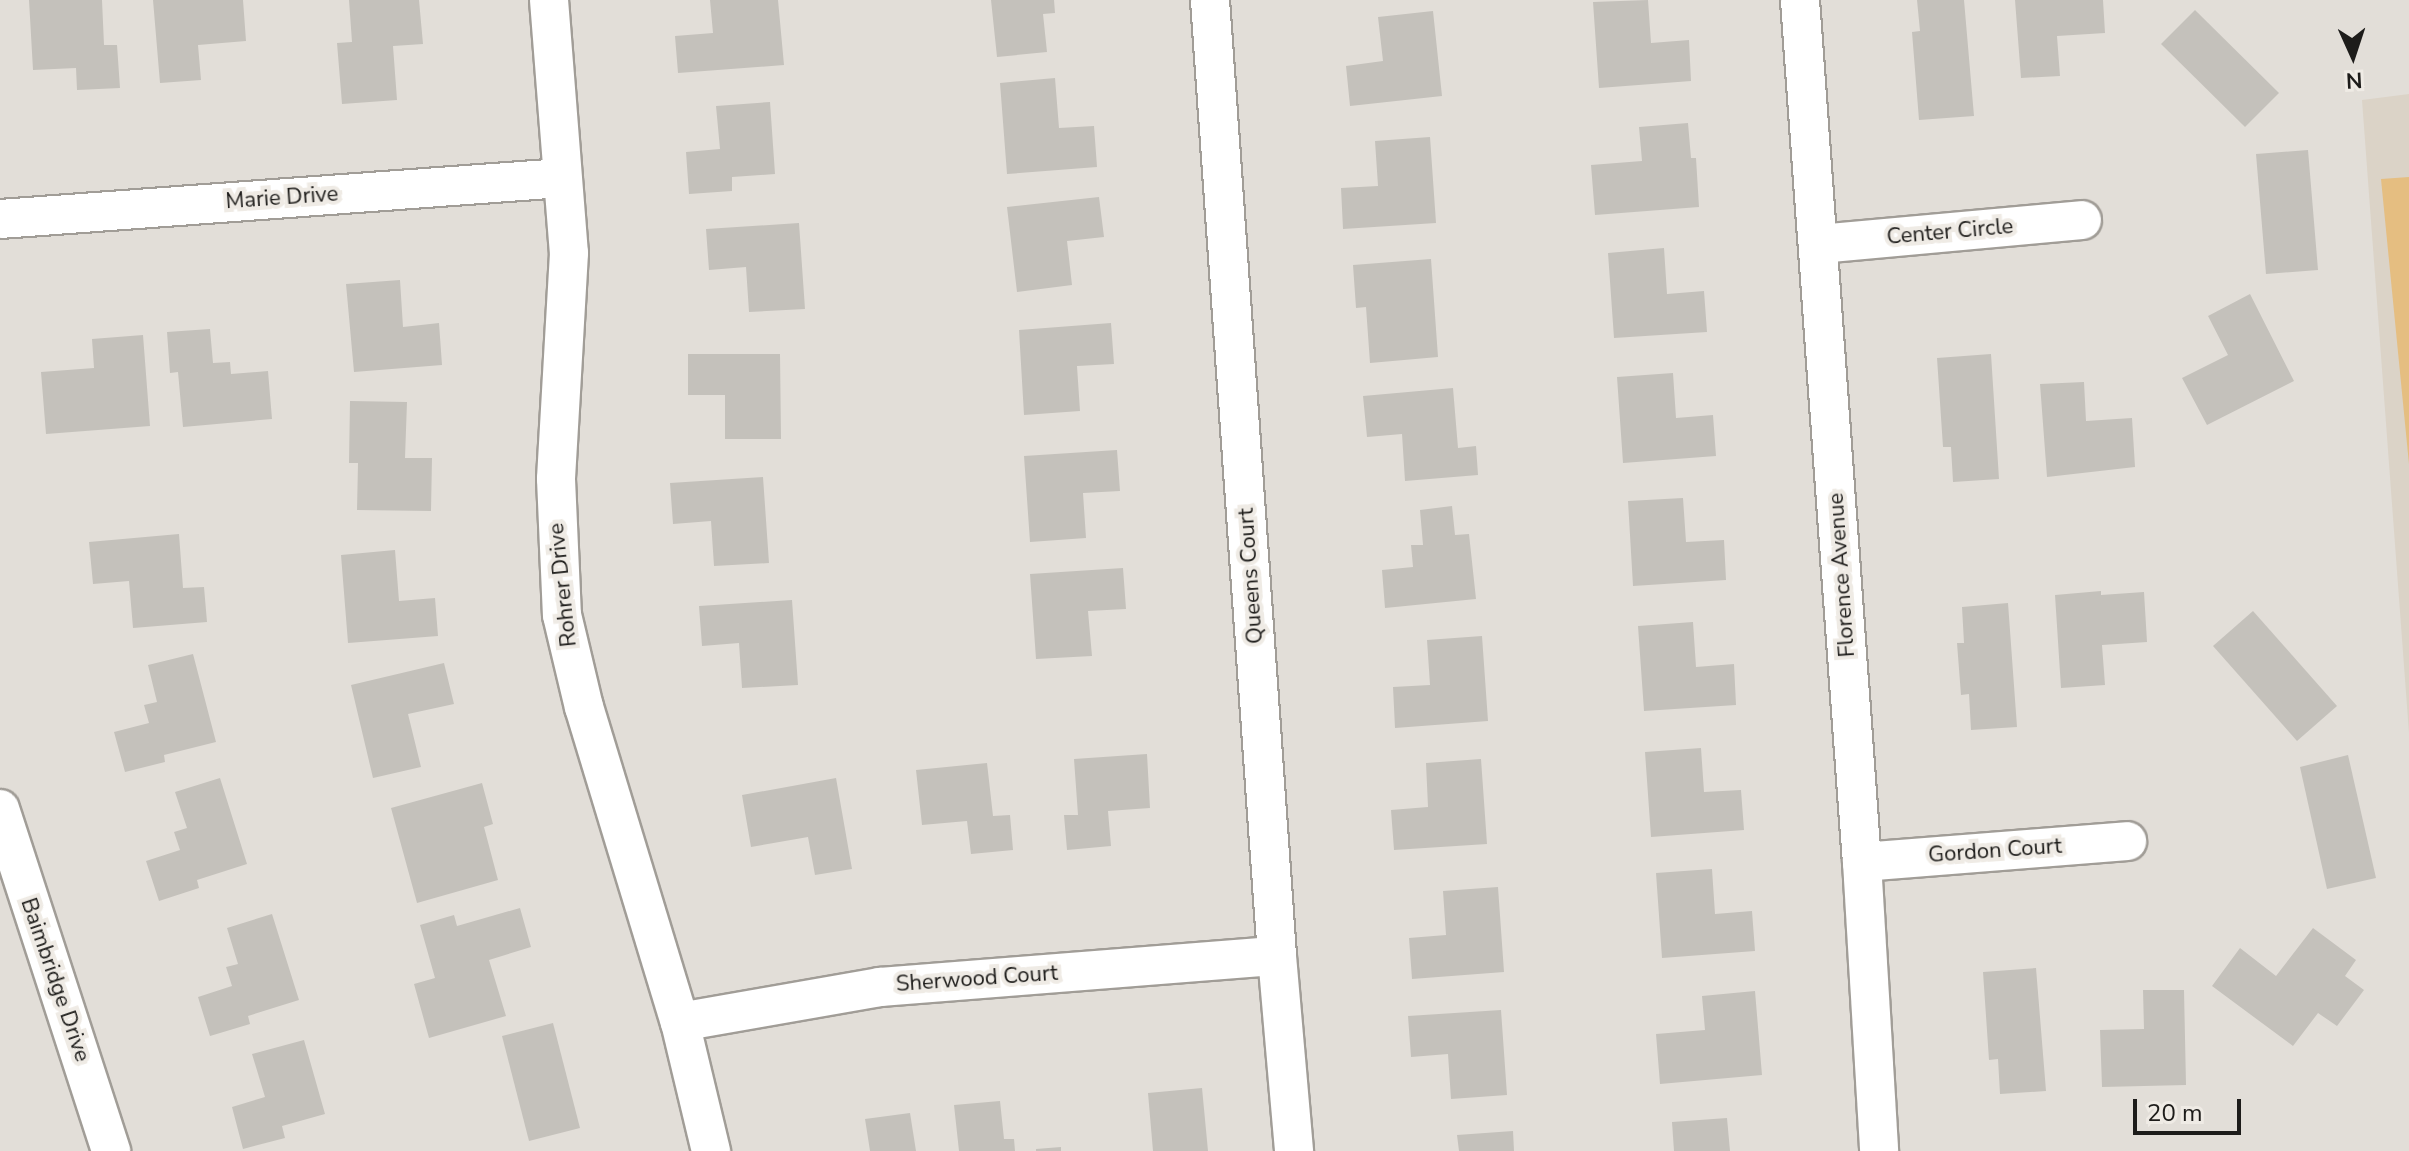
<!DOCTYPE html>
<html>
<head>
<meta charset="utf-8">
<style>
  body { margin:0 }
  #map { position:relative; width:2409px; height:1151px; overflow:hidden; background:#e2ded8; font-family:"Nunito Sans",sans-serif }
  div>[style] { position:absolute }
  .built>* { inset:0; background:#dbd3c7 }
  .green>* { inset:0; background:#e5be81 }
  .building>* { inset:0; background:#c4c1bb }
  .roads { filter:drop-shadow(2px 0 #a19d97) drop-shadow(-2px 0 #a19d97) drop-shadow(0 2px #a19d97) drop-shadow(0 -2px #a19d97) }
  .minor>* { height:38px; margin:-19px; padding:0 19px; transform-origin:19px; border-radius:19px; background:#fff }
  span { translate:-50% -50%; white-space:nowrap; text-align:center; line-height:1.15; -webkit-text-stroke:8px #efebe5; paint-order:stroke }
  .street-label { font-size:22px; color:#1d1c1a }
  .north { position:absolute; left:2313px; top:16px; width:80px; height:80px; -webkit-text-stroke:6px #efebe5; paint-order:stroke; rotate:177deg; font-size:22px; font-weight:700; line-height:32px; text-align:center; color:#1d1c1a }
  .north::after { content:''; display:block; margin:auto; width:28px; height:36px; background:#1d1c1a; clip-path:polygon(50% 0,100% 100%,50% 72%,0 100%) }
  .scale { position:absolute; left:2133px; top:1099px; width:108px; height:36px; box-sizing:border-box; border:4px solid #1d1c1a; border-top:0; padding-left:10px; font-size:24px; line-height:28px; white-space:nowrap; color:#1d1c1a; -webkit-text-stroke:6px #efebe5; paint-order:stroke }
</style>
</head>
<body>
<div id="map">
  <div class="built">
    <i style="clip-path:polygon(2409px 94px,2409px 733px,2362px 100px)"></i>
  </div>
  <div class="green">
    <i style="clip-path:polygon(2409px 177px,2409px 464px,2381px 179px)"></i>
  </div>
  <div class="building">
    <i style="clip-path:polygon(29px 0,102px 0,104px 45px,117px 45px,120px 88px,77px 90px,76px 68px,33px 70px)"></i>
    <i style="clip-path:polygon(153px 0,243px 0,246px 41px,198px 45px,201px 80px,160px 83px)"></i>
    <i style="clip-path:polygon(349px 0,419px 0,423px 44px,393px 46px,397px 100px,342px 104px,337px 43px,352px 42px)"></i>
    <i style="clip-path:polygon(710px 0,778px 0,784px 65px,678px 73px,675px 36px,713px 33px)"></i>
    <i style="clip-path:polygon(991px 0,1054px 0,1055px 13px,1043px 14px,1047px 52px,997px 57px)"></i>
    <i style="clip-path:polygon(1648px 0,1651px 43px,1689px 40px,1691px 81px,1599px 88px,1593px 2px)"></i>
    <i style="clip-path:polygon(1917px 0,1964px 0,1974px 116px,1919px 120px,1912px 32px,1920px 31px)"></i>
    <i style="clip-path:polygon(2015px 0,2103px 0,2105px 33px,2057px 36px,2060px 76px,2021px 78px)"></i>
    <i style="clip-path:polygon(2195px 10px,2279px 93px,2245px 127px,2161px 44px)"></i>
    <i style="clip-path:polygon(1433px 11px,1442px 96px,1350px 106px,1346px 66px,1383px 61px,1378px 17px)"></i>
    <i style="clip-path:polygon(1055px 78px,1059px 128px,1094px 126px,1097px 167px,1007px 174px,1000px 83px)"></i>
    <i style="clip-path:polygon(770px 102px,775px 174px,732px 177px,732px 191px,689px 194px,686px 152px,720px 149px,716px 106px)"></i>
    <i style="clip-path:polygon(1688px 123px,1691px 158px,1696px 158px,1699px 207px,1595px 215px,1591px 165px,1642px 161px,1639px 127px)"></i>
    <i style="clip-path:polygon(1430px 137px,1436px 223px,1343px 229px,1341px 188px,1378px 186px,1375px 141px)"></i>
    <i style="clip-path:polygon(2308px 150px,2318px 270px,2266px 274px,2256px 154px)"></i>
    <i style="clip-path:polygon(1099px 197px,1104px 237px,1067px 241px,1072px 285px,1017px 292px,1007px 207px)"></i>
    <i style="clip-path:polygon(799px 223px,805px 309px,749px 312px,746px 267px,709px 270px,706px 229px)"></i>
    <i style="clip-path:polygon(1664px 248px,1667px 294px,1704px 291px,1707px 332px,1614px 338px,1608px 253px)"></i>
    <i style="clip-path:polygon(1431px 259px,1438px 357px,1370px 363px,1366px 307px,1356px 308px,1353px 265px)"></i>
    <i style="clip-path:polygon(400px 280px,403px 327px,439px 323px,442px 365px,354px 372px,346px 284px)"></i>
    <i style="clip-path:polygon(2250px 294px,2294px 381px,2207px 425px,2182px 378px,2228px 355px,2208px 316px)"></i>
    <i style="clip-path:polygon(1111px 323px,1114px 364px,1077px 366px,1080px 411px,1024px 415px,1019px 330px)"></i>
    <i style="clip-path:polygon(210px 329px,213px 363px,230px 362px,231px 374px,268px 371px,272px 419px,183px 427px,178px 372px,170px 373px,167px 332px)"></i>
    <i style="clip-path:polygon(143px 335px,150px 426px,46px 434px,41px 372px,94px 368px,92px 339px)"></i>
    <i style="clip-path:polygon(688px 354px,780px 354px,781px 439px,725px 439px,725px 395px,688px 395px)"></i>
    <i style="clip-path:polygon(1991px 354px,1999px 479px,1953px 482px,1951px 447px,1943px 447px,1937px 358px)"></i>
    <i style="clip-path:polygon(1673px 373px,1676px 418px,1713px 415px,1716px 456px,1623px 463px,1617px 377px)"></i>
    <i style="clip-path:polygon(2084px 382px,2086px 421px,2132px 418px,2135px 467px,2047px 477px,2040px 384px)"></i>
    <i style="clip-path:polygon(1453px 388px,1458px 448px,1476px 446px,1478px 475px,1405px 481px,1402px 434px,1367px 437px,1363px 396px)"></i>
    <i style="clip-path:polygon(350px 401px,407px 402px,405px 458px,432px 458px,431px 511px,357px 510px,358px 463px,349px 463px)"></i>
    <i style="clip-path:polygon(1117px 450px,1120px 491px,1083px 493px,1086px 538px,1030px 542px,1024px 456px)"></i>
    <i style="clip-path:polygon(763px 477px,769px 563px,714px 566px,711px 521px,673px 524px,670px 483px)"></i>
    <i style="clip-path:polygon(1683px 498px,1686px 542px,1724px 540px,1726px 580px,1633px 586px,1628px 501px)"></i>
    <i style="clip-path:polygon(1452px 506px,1455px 535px,1469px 534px,1476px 599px,1385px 608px,1382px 570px,1413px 567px,1411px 545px,1423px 545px,1420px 510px)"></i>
    <i style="clip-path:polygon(179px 534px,183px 588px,204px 587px,207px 622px,133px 628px,129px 581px,93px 584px,89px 542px)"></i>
    <i style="clip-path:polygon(395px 550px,399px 601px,435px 598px,438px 636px,348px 643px,341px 555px)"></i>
    <i style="clip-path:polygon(1123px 568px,1126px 609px,1088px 611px,1092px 656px,1036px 659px,1030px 574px)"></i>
    <i style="clip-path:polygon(2101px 591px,2101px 595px,2144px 592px,2147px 642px,2102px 645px,2105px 685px,2061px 688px,2055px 595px)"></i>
    <i style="clip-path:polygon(792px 600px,798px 685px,742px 688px,739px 643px,702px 646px,699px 606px)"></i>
    <i style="clip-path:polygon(2008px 603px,2017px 727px,1971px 730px,1969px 694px,1961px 695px,1957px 643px,1964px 643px,1962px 607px)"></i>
    <i style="clip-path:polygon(2253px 611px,2337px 706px,2297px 741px,2213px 646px)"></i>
    <i style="clip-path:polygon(1693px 622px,1696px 667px,1734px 664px,1736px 705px,1644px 711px,1638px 626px)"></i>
    <i style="clip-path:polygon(1482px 636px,1488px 721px,1395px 728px,1393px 687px,1430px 685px,1427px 640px)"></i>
    <i style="clip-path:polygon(193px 654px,216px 742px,164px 755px,165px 762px,125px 772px,114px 732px,149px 723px,144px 705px,157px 702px,148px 665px)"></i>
    <i style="clip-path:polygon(444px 663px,454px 704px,408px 714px,421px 767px,373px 778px,351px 685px)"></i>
    <i style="clip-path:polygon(1701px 748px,1704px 792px,1741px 790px,1744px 830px,1651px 837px,1645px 752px)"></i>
    <i style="clip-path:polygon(1147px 754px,1150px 808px,1108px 811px,1111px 846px,1067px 850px,1064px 815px,1078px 815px,1074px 759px)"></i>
    <i style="clip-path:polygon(2348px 755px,2376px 878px,2327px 889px,2300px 767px)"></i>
    <i style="clip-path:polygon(1481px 759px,1487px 844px,1394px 850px,1391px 810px,1428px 807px,1426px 763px)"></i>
    <i style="clip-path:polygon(987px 763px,993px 816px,1010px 815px,1013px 850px,971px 854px,967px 821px,922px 825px,916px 770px)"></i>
    <i style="clip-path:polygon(220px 778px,247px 864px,197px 880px,199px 888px,159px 901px,146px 861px,180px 850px,174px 832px,187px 828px,175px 792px)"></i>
    <i style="clip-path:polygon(836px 778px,852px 869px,815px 875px,808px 837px,751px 847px,742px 795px)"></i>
    <i style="clip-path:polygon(482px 783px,493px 824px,484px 827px,498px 880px,417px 903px,391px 808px)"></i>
    <i style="clip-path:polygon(1712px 869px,1715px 914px,1752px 911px,1755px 951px,1662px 958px,1656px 873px)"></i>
    <i style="clip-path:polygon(1498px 887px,1504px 972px,1412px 979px,1409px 938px,1446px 935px,1443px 891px)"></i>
    <i style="clip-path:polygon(520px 908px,531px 947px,489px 960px,506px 1016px,429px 1038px,414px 984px,435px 978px,420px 925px,454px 915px,457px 926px)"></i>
    <i style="clip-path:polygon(272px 914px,299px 1000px,248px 1016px,250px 1024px,210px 1036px,198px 997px,232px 986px,226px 967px,238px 964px,227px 928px)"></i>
    <i style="clip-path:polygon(2313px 928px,2356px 960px,2345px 976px,2364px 990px,2337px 1026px,2318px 1013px,2293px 1046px,2212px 986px,2240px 948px,2276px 976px)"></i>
    <i style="clip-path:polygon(2036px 968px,2046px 1091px,2000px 1094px,1998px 1059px,1989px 1060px,1983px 972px)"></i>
    <i style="clip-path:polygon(2143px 990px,2184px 990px,2186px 1085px,2102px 1087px,2100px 1030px,2144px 1029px)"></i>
    <i style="clip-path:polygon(1755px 991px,1762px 1075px,1660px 1084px,1656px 1034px,1705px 1030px,1702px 996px)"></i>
    <i style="clip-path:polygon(1501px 1010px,1507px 1095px,1451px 1099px,1448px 1054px,1411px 1057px,1408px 1016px)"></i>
    <i style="clip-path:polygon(553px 1023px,580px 1128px,529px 1141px,502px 1036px)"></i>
    <i style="clip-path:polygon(304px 1040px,325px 1114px,282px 1126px,285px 1138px,243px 1149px,232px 1107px,265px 1097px,252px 1054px)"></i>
    <i style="clip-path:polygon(1202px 1088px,1208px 1151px,1153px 1151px,1148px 1093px)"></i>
    <i style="clip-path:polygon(1000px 1101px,1004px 1139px,1014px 1139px,1015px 1151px,959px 1151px,954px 1105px)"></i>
    <i style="clip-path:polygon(910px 1113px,916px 1151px,870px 1151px,865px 1119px)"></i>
    <i style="clip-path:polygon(1727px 1118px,1730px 1151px,1674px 1151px,1672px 1122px)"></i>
    <i style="clip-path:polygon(1513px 1131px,1514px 1151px,1459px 1151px,1457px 1135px)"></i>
    <i style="clip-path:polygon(1061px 1147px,1061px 1151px,1036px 1151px,1036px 1149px)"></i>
  </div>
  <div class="roads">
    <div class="minor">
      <i style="left:549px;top:0;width:254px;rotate:85.5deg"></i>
      <i style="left:569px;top:253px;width:226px;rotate:93.3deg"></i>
      <i style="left:556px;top:479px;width:136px;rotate:87.5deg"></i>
      <i style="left:562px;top:615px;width:95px;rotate:76.6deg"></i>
      <i style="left:584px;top:707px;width:329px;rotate:73.1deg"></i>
      <i style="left:680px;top:1022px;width:133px;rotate:76.5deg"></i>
      <i style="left:1210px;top:0;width:958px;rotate:85.99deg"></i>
      <i style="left:1277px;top:956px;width:196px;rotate:85deg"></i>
      <i style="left:1800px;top:0;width:864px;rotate:85.89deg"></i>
      <i style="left:1862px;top:862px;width:289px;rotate:86.6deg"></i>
      <i style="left:0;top:219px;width:564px;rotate:-4.17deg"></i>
      <i style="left:1819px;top:244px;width:264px;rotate:-5.2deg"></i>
      <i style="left:0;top:809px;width:360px;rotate:72deg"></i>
      <i style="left:1862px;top:862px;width:266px;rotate:-4.5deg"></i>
      <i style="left:680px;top:1022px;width:203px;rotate:-9.9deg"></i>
      <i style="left:880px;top:987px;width:398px;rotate:-4.5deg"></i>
    </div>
  </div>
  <div class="street-label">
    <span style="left:282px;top:198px;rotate:-4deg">Marie Drive</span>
    <span style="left:1950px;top:232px;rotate:-5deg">Center Circle</span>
    <span style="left:1842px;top:575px;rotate:-94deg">Florence Avenue</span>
    <span style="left:1251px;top:576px;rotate:-94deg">Queens Court</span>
    <span style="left:563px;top:585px;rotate:-96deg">Rohrer Drive</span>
    <span style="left:1995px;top:851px;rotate:-4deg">Gordon Court</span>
    <span style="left:977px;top:979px;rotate:-4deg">Sherwood Court</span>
    <span style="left:55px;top:980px;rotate:71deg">Baimbridge Drive</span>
  </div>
  <div class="north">N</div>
  <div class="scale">20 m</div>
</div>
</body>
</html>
